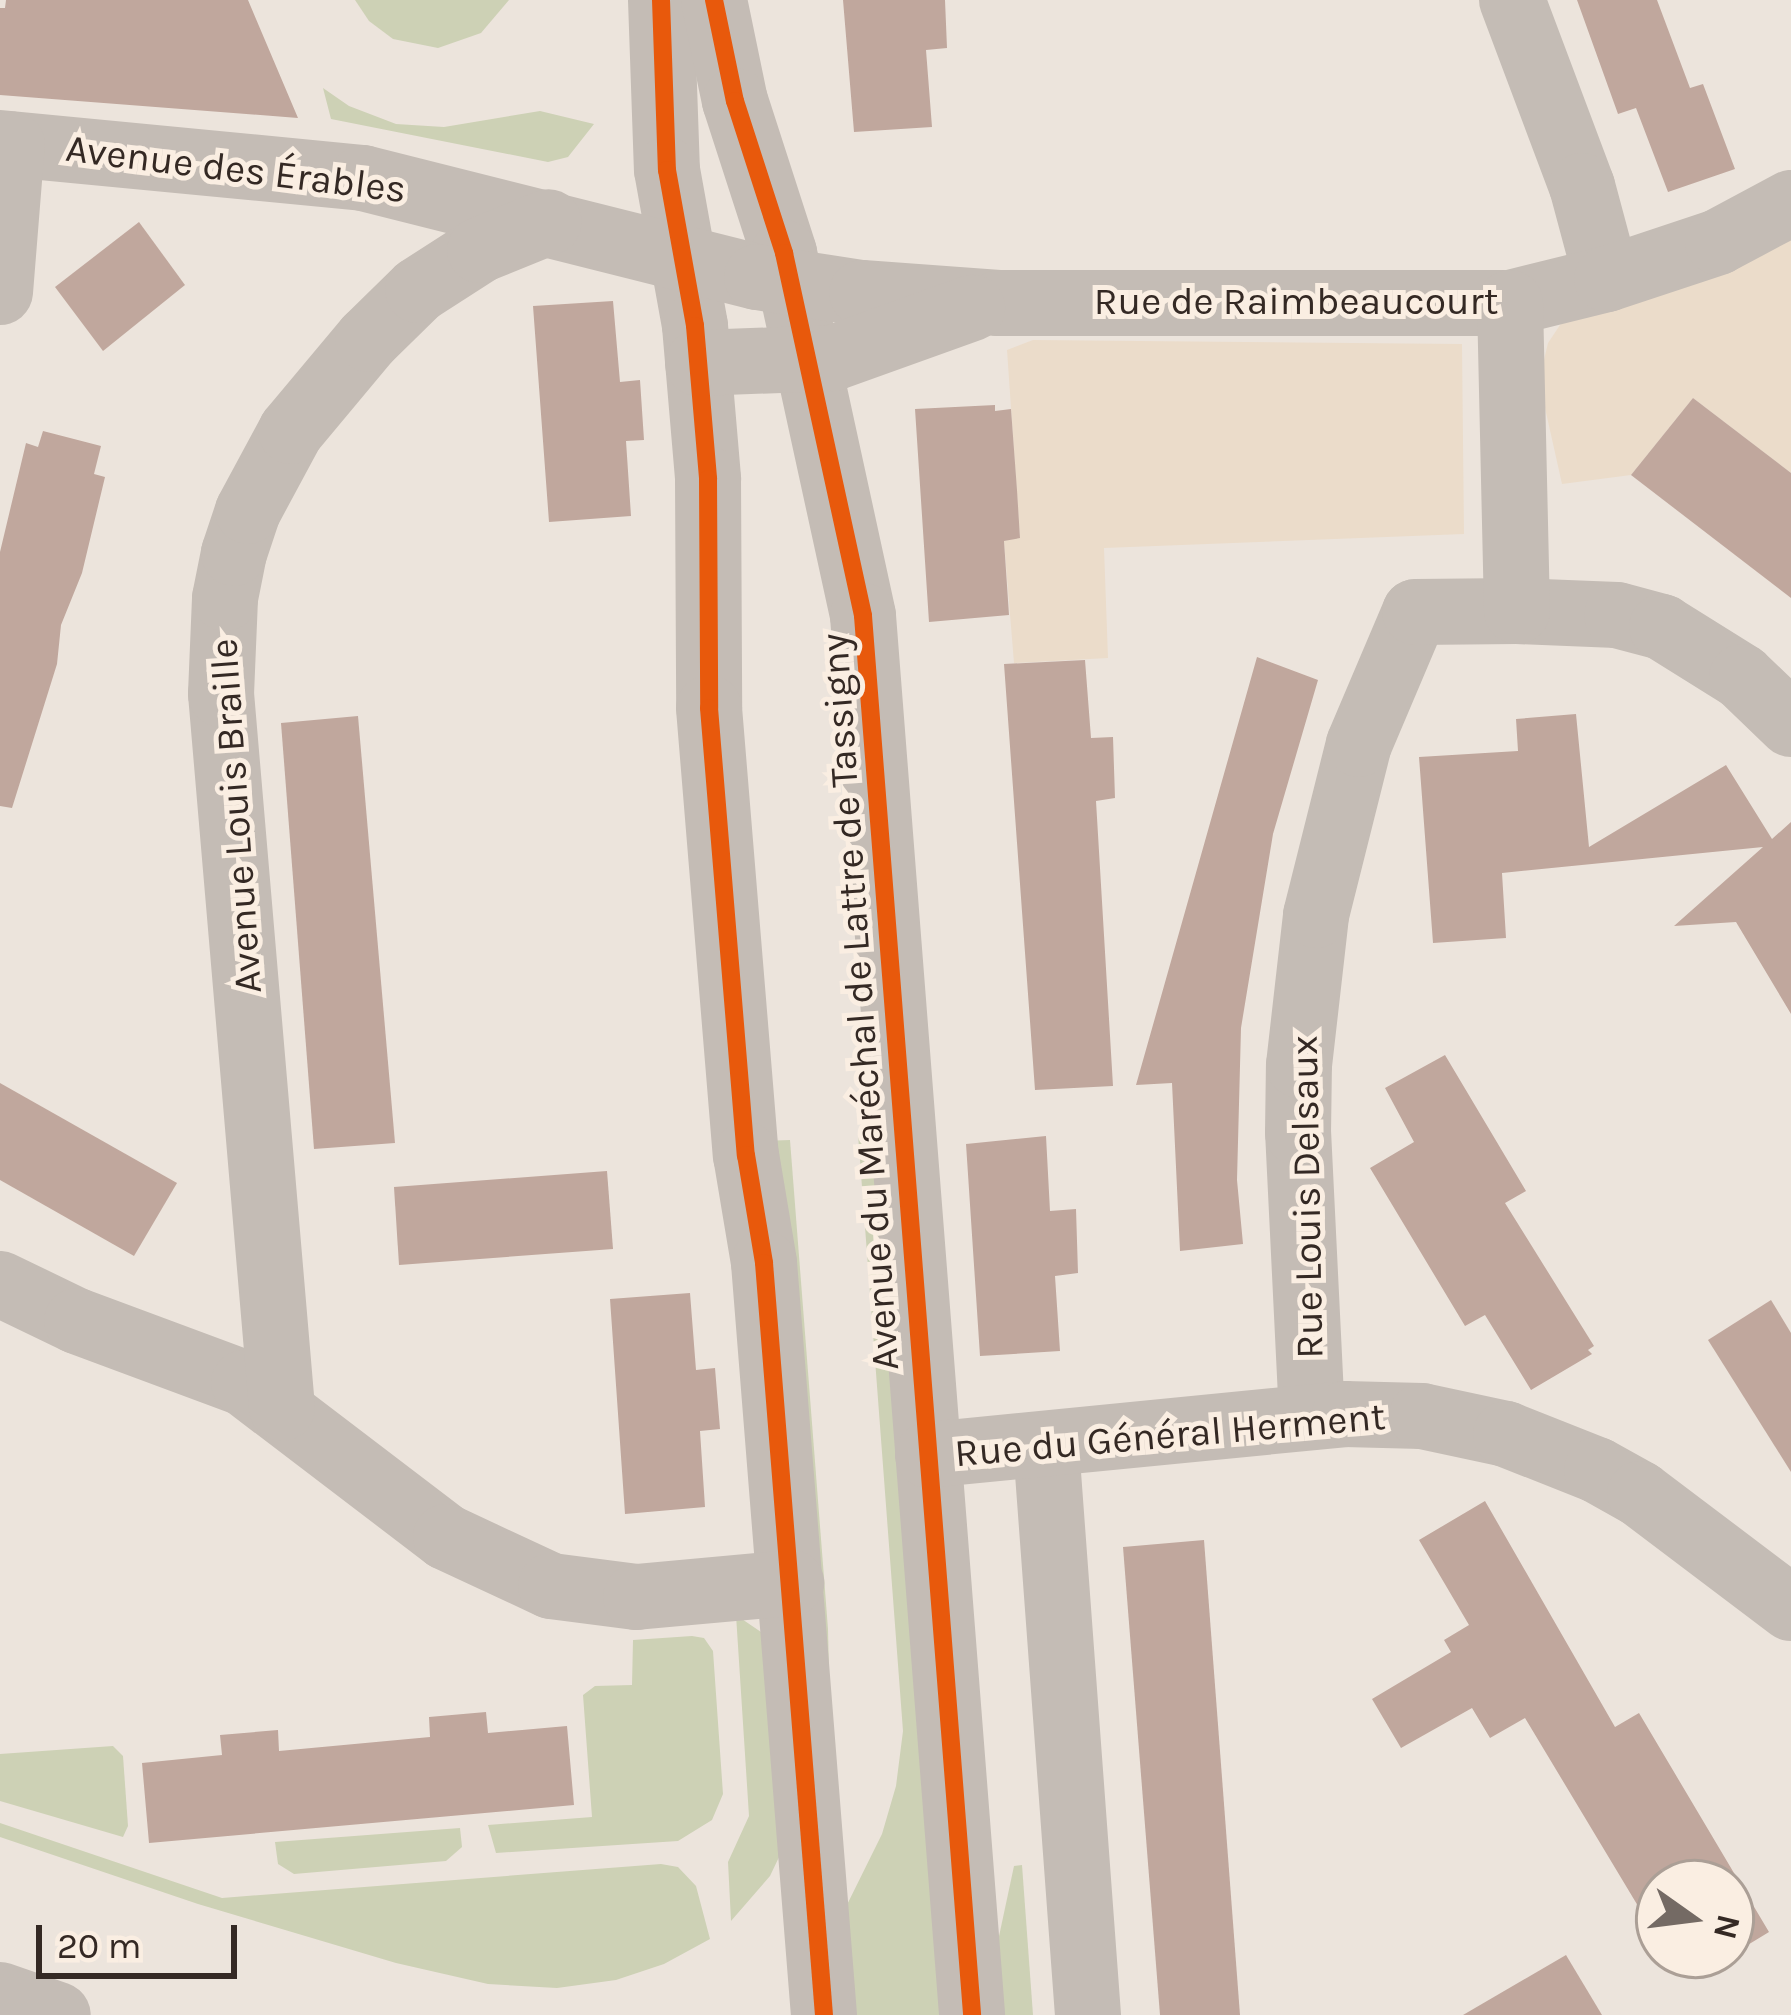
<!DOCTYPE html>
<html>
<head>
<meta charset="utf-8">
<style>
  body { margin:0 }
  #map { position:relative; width:1791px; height:2015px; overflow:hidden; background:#ece4dc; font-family:Karla,sans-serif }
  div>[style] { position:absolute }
  .green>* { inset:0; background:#cdd1b5 }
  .plaza>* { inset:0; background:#ebdcca }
  .building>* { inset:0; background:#c0a79d }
  .minor>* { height:66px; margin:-33px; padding:0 33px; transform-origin:33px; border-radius:33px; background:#c4bcb5 }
  .cycleway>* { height:18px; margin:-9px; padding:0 9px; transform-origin:9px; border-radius:9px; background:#e8590c }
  span { translate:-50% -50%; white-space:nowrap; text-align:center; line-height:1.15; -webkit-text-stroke:10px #faeee2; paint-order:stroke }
  .street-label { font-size:39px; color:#342924 }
  .north { position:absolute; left:1635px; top:1859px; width:120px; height:120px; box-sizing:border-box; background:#faeee2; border:3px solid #ab9f96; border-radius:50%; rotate:104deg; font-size:33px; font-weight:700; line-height:48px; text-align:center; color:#342924 }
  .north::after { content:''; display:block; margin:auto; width:42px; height:54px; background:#746a64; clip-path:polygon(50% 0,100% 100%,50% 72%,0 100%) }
  .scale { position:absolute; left:36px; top:1925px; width:201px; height:54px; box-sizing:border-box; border:6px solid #342924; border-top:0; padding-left:15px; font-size:36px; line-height:42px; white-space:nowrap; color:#342924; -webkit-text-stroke:9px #faeee2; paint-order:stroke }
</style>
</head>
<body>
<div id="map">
  <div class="green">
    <i style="clip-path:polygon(355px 0,509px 0,481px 33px,438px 48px,393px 39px,369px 21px)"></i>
    <i style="clip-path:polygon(323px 88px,349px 106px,396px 124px,444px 127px,540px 111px,594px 124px,568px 157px,548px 162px,331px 119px)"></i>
    <i style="clip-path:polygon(887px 1132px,957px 2015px,842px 2015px,836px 1927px,882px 1834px,896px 1786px,903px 1731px,858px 1134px)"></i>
    <i style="clip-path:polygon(790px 1140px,828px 1629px,829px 1675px,762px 1141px)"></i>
    <i style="clip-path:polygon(736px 1615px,761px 1632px,780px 1855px,770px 1876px,731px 1921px,728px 1862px,749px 1816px)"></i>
    <i style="clip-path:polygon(692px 1636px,704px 1638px,713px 1651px,723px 1794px,712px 1820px,678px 1841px,496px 1853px,488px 1825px,592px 1817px,583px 1695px,595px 1686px,632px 1685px,633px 1640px)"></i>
    <i style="clip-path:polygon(113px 1746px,123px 1756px,128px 1826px,123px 1837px,0 1801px,0 1754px)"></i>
    <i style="clip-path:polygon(0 1823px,222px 1898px,661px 1864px,678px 1867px,696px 1886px,710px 1939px,664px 1964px,616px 1980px,557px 1988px,488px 1984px,396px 1963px,198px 1904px,0 1837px)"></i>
    <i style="clip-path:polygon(460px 1828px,462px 1847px,446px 1861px,294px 1874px,278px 1864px,275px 1842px)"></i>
    <i style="clip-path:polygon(1022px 1865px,1033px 2015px,1004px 2015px,998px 1941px,1014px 1866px)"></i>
  </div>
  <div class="plaza">
    <i style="clip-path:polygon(1791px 225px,1791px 473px,1693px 398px,1631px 475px,1562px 484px,1539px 381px,1548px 343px,1562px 322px)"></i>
    <i style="clip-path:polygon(1033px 340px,1462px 344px,1464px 534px,1104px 548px,1108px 658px,1014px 663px,1004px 541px,1020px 537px,1007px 350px)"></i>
  </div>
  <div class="building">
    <i style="clip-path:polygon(6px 0,248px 0,298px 118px,0 95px,0 8px,5px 8px)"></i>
    <i style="clip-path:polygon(843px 0,945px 0,947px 48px,926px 50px,932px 127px,854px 132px)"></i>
    <i style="clip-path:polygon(1577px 0,1657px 0,1690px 88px,1703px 84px,1735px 169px,1668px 192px,1636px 108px,1618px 114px)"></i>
    <i style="clip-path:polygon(139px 222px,185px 285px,103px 351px,55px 287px)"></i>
    <i style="clip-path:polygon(613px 301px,620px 382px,640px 380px,644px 440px,626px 441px,631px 516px,549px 522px,533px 306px)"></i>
    <i style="clip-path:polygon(1693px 398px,1791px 473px,1791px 598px,1631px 475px)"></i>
    <i style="clip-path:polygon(995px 405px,995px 411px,1011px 409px,1017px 490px,1020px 538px,1004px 541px,1009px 615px,929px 622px,915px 409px)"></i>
    <i style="clip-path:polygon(43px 431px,101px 446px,94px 474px,105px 477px,82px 573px,61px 625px,57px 664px,12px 808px,0 806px,0 552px,26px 443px,38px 447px)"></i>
    <i style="clip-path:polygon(1257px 657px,1318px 680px,1273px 834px,1241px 1028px,1237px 1180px,1243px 1244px,1180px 1251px,1172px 1083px,1136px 1085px)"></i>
    <i style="clip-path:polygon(1085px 660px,1091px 738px,1113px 737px,1115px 798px,1096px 801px,1113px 1086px,1035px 1090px,1004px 664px)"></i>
    <i style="clip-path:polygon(1576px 714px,1589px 847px,1726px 765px,1772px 839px,1791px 822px,1791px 1014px,1736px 922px,1674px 926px,1763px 847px,1502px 873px,1506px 938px,1433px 943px,1419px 757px,1518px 751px,1516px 719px)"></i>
    <i style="clip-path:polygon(358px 716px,395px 1143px,314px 1149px,281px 723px)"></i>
    <i style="clip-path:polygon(1445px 1055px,1526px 1191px,1505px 1203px,1594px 1346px,1588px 1350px,1592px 1354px,1531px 1390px,1485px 1315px,1465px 1326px,1370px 1168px,1414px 1142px,1385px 1088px)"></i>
    <i style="clip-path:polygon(0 1083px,177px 1183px,134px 1256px,0 1180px)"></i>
    <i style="clip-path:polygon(1046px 1136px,1050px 1211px,1076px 1209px,1078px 1273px,1055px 1276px,1060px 1351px,980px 1356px,966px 1144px)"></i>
    <i style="clip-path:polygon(607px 1171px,613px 1249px,399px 1265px,394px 1187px)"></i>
    <i style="clip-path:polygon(690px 1293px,696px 1370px,715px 1368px,720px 1429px,700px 1431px,705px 1507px,625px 1514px,610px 1299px)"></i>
    <i style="clip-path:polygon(1771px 1300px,1791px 1333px,1791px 1472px,1708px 1340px)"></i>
    <i style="clip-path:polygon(1485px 1501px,1615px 1727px,1639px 1713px,1769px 1932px,1705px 1971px,1695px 1955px,1731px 1955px,1731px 1883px,1659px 1883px,1659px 1895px,1638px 1906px,1525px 1718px,1490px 1738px,1472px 1708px,1401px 1748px,1372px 1699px,1451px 1652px,1444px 1640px,1469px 1625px,1419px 1540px)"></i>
    <i style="clip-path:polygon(1204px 1540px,1240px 2015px,1160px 2015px,1123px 1547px)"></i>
    <i style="clip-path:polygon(486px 1712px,488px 1733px,567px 1726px,574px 1805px,149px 1843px,142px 1763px,222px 1755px,220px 1735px,278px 1730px,279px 1751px,430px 1737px,429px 1717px)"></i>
    <i style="clip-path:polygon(1566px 1955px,1602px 2015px,1463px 2015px)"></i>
  </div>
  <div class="minor">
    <i style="left:661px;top:0;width:170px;rotate:88deg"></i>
    <i style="left:667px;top:170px;width:158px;rotate:79.8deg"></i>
    <i style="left:695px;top:326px;width:154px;rotate:85.1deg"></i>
    <i style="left:708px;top:479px;width:229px;rotate:89.7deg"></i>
    <i style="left:709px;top:708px;width:449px;rotate:85.3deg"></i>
    <i style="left:746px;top:1155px;width:109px;rotate:80.5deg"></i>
    <i style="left:764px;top:1263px;width:754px;rotate:85.44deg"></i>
    <i style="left:714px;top:0;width:103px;rotate:78.3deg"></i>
    <i style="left:735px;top:101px;width:160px;rotate:72.1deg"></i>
    <i style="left:784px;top:253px;width:371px;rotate:77.7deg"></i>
    <i style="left:863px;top:616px;width:1403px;rotate:85.54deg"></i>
    <i style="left:1512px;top:0;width:199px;rotate:69.4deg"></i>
    <i style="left:1582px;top:186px;width:96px;rotate:75deg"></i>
    <i style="left:0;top:143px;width:365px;rotate:5.5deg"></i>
    <i style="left:363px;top:178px;width:406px;rotate:14.1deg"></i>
    <i style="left:757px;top:277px;width:106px;rotate:8.7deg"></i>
    <i style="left:862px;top:293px;width:137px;rotate:4.2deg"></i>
    <i style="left:999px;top:303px;width:511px"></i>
    <i style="left:1510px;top:303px;width:100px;rotate:-13.9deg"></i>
    <i style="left:1607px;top:279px;width:117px;rotate:-18.4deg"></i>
    <i style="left:1718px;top:242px;width:83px;rotate:-28.1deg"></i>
    <i style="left:0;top:292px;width:148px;rotate:-85.4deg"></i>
    <i style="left:698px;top:363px;width:135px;rotate:-2.1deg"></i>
    <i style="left:833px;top:358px;width:148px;rotate:-19.8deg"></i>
    <i style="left:1517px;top:611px;width:100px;rotate:2.3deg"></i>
    <i style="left:1617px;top:615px;width:47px;rotate:14.9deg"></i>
    <i style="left:1662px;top:627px;width:94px;rotate:32deg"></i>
    <i style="left:1742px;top:677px;width:68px;rotate:43.8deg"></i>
    <i style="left:0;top:1284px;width:85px;rotate:25.7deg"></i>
    <i style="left:77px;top:1321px;width:178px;rotate:20.4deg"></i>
    <i style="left:244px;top:1383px;width:254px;rotate:37.3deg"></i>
    <i style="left:446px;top:1537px;width:116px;rotate:25deg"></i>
    <i style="left:551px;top:1586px;width:86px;rotate:7.4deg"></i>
    <i style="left:636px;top:1597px;width:156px;rotate:-5.2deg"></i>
    <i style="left:282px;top:1408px;width:717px;rotate:-94.88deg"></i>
    <i style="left:221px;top:694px;width:96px;rotate:-87.6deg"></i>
    <i style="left:225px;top:598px;width:46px;rotate:-78.7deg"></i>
    <i style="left:234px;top:553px;width:44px;rotate:-71.6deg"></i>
    <i style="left:248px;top:511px;width:91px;rotate:-61.7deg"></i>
    <i style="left:291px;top:431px;width:120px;rotate:-50.1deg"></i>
    <i style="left:368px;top:339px;width:70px;rotate:-44.4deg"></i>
    <i style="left:418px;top:290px;width:74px;rotate:-32.8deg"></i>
    <i style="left:480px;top:250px;width:74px;rotate:-22.1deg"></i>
    <i style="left:1312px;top:1417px;width:284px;rotate:-92.8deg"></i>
    <i style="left:1298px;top:1133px;width:68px;rotate:-89.2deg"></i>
    <i style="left:1299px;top:1065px;width:151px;rotate:-83.5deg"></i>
    <i style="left:1316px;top:915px;width:176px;rotate:-75.9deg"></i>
    <i style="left:1359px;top:744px;width:143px;rotate:-67deg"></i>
    <i style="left:1415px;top:612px;width:102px;rotate:-0.6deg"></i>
    <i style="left:1517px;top:611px;width:308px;rotate:-91.3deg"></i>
    <i style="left:1046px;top:1446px;width:571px;rotate:85.78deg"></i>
    <i style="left:928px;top:1455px;width:419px;rotate:-5.6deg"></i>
    <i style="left:1345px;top:1414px;width:77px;rotate:1.5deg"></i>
    <i style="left:1422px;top:1416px;width:86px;rotate:12.1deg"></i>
    <i style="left:1506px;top:1434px;width:98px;rotate:21.6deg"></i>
    <i style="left:1597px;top:1470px;width:49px;rotate:29.2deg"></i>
    <i style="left:1640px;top:1494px;width:189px;rotate:37.1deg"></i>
    <i style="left:0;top:1995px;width:61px;rotate:19deg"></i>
  </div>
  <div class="cycleway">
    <i style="left:661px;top:0;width:170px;rotate:88deg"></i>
    <i style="left:667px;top:170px;width:158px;rotate:79.8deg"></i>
    <i style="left:695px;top:326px;width:154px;rotate:85.1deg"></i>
    <i style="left:708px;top:479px;width:229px;rotate:89.7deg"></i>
    <i style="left:709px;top:708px;width:449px;rotate:85.3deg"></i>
    <i style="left:746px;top:1155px;width:109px;rotate:80.5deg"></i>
    <i style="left:764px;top:1263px;width:754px;rotate:85.44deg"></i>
    <i style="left:714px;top:0;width:103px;rotate:78.3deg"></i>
    <i style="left:735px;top:101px;width:160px;rotate:72.1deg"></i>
    <i style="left:784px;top:253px;width:371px;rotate:77.7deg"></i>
    <i style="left:863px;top:616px;width:1403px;rotate:85.54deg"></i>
  </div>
  <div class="street-label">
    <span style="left:236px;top:169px;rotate:7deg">Avenue des Érables</span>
    <span style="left:1296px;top:301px">Rue de Raimbeaucourt</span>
    <span style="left:236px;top:816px;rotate:-94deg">Avenue Louis Braille</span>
    <span style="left:860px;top:1002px;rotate:-94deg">Avenue du Maréchal de Lattre de Tassigny</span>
    <span style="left:1307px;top:1197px;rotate:-91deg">Rue Louis Delsaux</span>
    <span style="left:1170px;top:1435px;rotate:-5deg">Rue du Général Herment</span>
  </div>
  <div class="north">N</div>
  <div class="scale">20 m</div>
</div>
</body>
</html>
